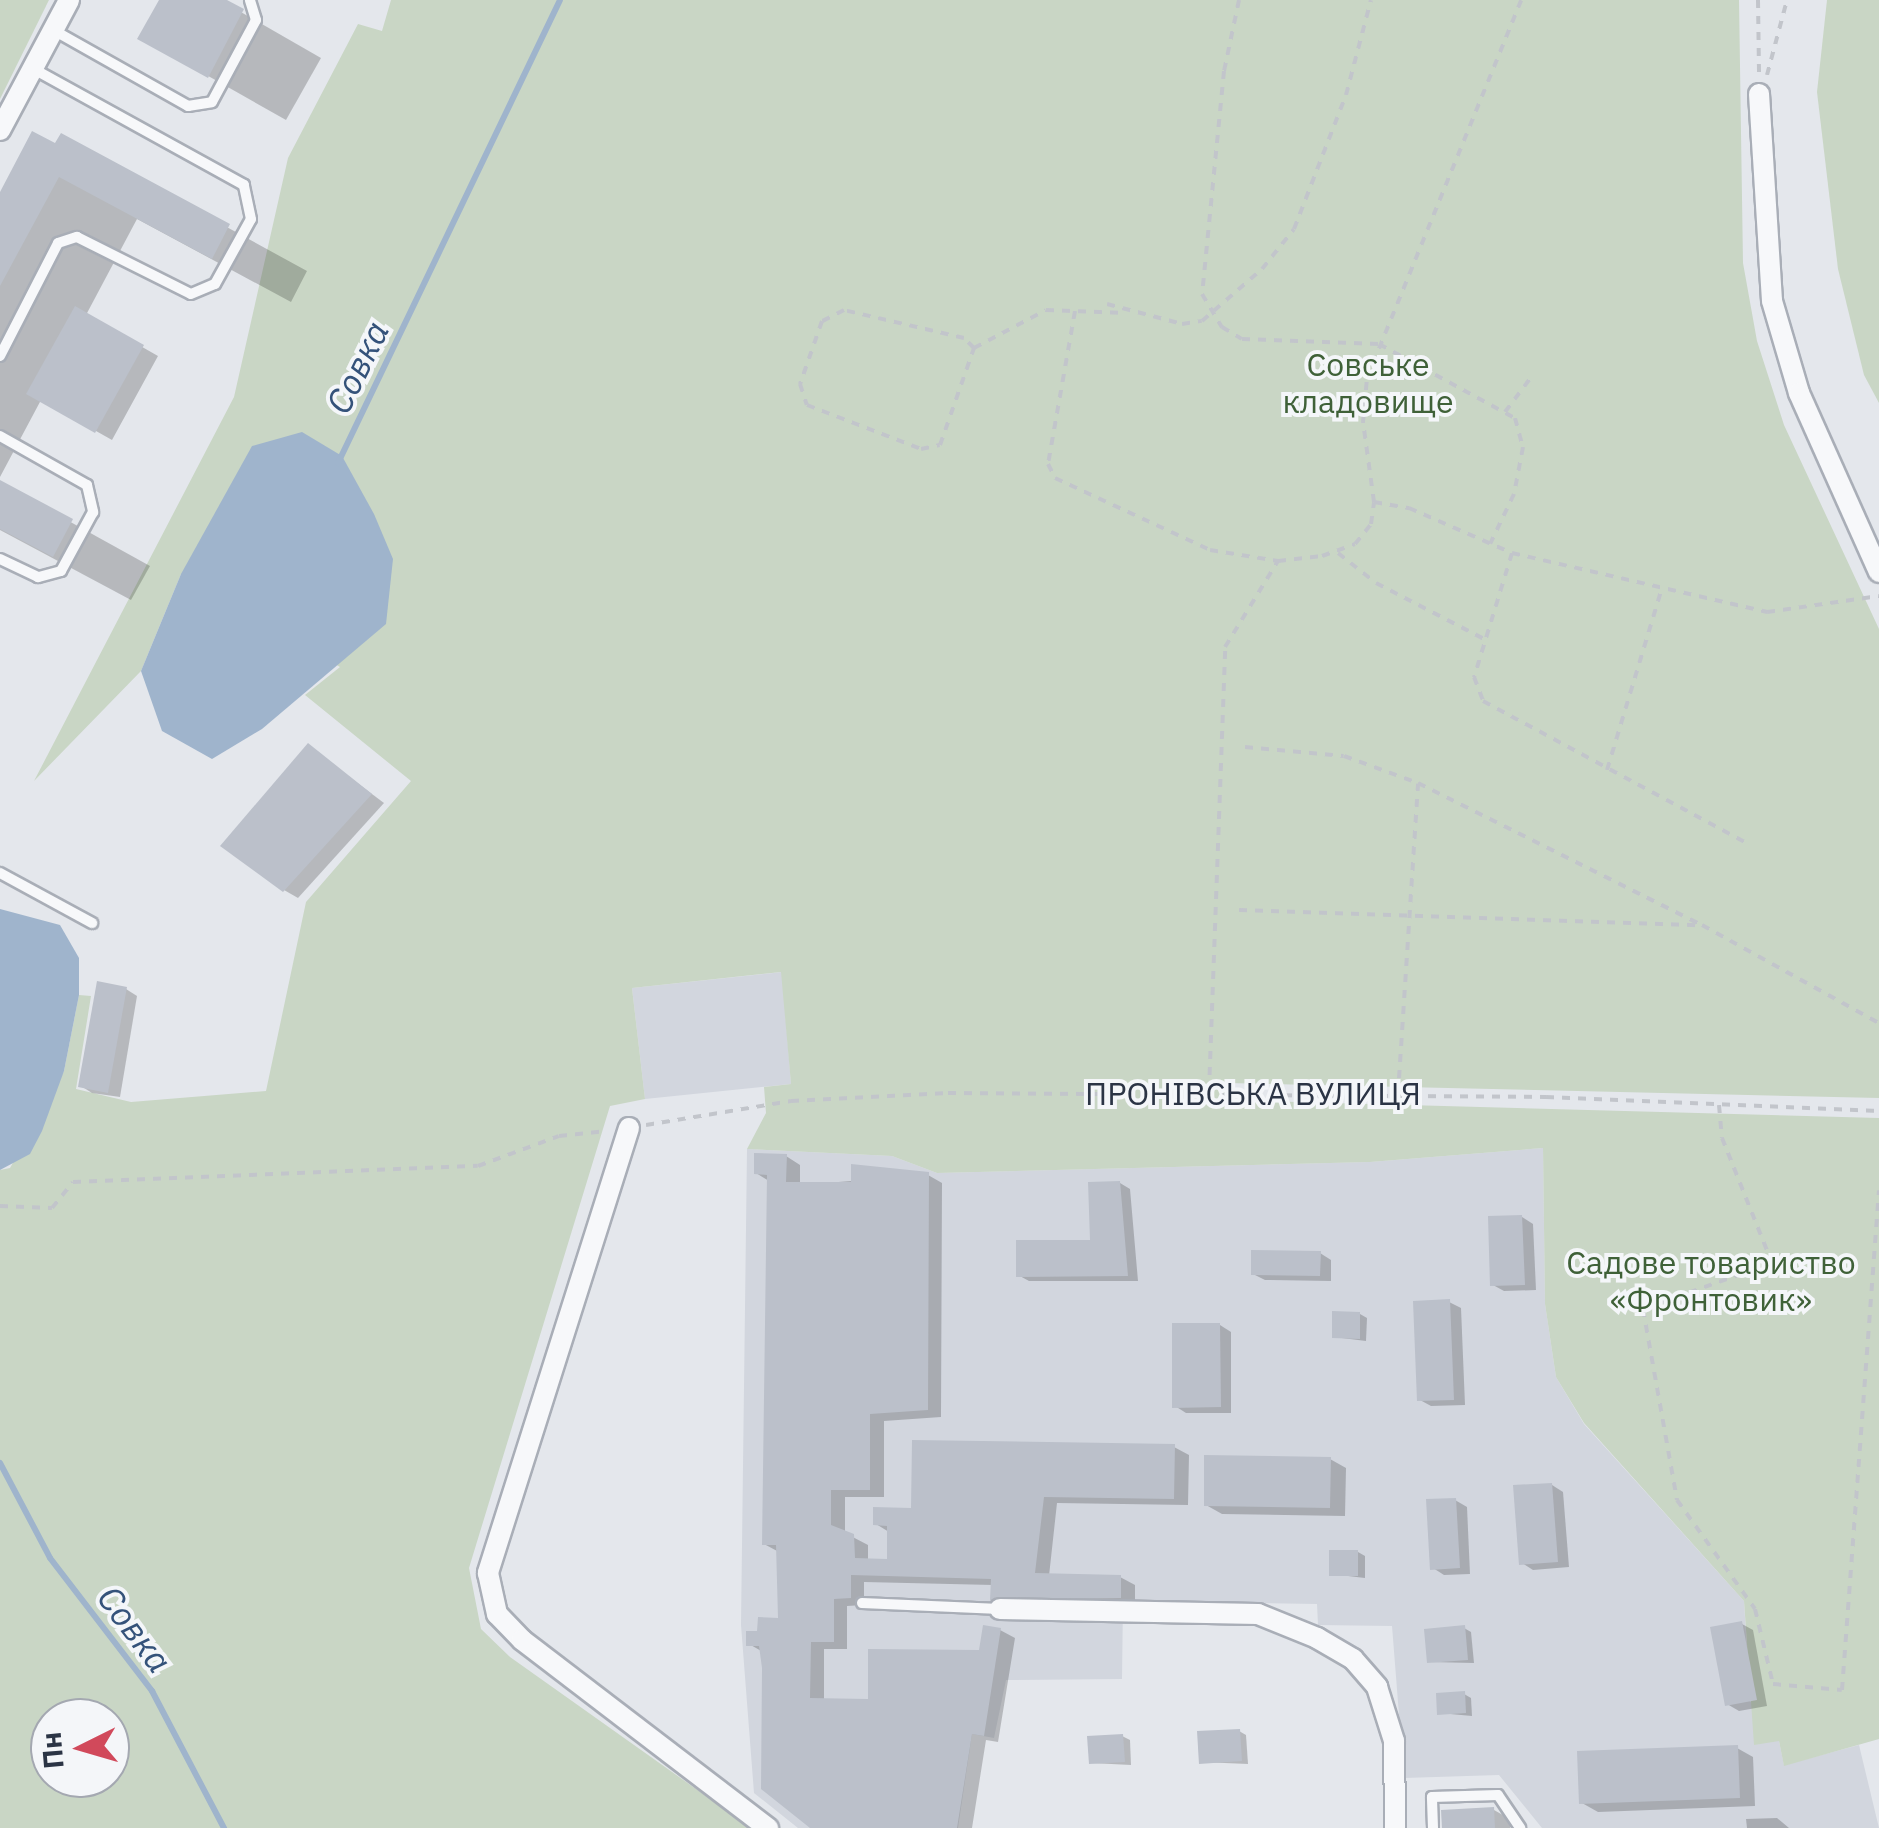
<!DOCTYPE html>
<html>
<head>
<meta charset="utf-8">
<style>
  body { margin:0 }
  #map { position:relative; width:1879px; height:1828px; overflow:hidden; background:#e4e7ec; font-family:"IBM Plex Sans",sans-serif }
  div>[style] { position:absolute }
  .built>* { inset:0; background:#d2d6de }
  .green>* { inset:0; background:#c9d6c5 }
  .water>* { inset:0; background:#9fb4cc }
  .shadow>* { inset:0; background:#0003 }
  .stream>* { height:6px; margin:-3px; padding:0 3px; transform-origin:3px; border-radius:3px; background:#9fb4cc }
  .building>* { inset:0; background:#bbc0ca }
  .path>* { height:4px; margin-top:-2px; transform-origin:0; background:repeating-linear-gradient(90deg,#c2c5cb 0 8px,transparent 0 16px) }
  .roads { filter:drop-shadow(2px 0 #a9aeb7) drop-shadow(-2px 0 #a9aeb7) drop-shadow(0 2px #a9aeb7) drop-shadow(0 -2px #a9aeb7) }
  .lane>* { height:10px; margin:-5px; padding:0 5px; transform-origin:5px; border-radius:5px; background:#f7f8fa }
  .street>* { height:20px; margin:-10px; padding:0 10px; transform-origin:10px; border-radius:10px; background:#f7f8fa }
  span { translate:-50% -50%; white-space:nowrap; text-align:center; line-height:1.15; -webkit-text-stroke:8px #f4f6f9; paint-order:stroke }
  .park-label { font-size:32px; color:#3f6138 }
  .street-label { font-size:32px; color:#2b3445 }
  .water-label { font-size:35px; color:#34527a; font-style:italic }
  .north { position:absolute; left:30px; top:1698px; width:100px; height:100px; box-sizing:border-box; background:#f4f6f9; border:2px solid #a4a8b1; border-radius:50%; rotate:265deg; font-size:28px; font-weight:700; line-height:40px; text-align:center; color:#2b3445 }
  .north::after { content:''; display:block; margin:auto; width:35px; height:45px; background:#d1495b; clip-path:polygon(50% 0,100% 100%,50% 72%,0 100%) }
</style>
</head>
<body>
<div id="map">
  <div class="built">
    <i style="clip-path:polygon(782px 972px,791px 1084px,645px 1099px,632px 988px)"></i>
    <i style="clip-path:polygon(1543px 1148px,1545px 1304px,1556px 1377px,1584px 1424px,1744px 1601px,1750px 1701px,1779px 1741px,1784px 1765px,1859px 1745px,1879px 1828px,1542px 1828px,1499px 1775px,1404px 1778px,1392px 1626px,1318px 1625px,1317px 1604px,1123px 1601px,1122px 1679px,1006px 1680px,994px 1738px,972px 1734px,958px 1828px,798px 1828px,754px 1793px,741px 1625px,747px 1149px,892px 1156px,937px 1173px,1370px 1162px)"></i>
  </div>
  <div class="green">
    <i style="clip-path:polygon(0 0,49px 0,0 99px)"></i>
    <i style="clip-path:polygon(evenodd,391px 0,1739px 0,1743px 263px,1757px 341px,1784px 425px,1879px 629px,1879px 1098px,1228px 1083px,1227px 1100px,1879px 1118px,1879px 1739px,1784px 1766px,1779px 1741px,1754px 1745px,1744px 1601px,1584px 1423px,1556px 1377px,1545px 1304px,1543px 1148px,1370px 1162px,937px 1173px,892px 1156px,747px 1149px,766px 1113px,764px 1087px,791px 1084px,781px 972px,632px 988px,645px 1099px,610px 1106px,469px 1568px,481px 1629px,510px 1657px,751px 1828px,0 1828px,0 1170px,10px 1168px,64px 1071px,79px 995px,91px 996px,76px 1089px,131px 1102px,266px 1091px,306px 902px,411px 781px,305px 695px,340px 667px,181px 574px,141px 671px,34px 781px,234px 397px,288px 158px,358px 24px,382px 31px,391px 0,50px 1718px,110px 1718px,110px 1778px,50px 1778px,50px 1718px)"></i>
    <i style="clip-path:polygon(1827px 0,1879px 0,1879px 403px,1864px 375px,1838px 269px,1817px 92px)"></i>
  </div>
  <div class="water">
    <i style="clip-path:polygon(302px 432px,342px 456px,374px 514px,393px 559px,386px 624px,262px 729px,212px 759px,162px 731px,141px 671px,181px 574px,252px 446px)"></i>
    <i style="clip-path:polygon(0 909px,60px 925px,79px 958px,79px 995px,64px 1071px,42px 1131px,30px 1154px,0 1170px)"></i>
  </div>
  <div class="shadow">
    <i style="clip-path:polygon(162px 0,220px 0,321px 58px,286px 120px,141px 38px)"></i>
    <i style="clip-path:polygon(62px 137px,307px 271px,291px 302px,137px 219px,86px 315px,158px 356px,112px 440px,41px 400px,0 477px,0 197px)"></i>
    <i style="clip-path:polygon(0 483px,150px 566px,131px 600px,0 530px)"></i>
    <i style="clip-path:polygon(308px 746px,384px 803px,298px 898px,284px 890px)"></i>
    <i style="clip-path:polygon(126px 989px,137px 996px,120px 1097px,92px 1093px,81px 1086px)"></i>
    <i style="clip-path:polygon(786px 1156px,800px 1165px,800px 1185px,928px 1175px,942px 1183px,941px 1417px,884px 1421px,884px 1497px,845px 1497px,845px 1533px,868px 1545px,868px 1561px,889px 1562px,889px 1532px,876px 1524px,914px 1510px,1174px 1447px,1189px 1455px,1188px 1505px,1057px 1503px,1049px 1576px,1120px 1577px,1135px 1585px,1135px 1604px,1007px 1606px,993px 1598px,993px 1585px,864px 1582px,864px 1605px,847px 1606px,847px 1649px,824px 1649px,824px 1700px,870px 1701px,981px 1652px,1000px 1630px,1015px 1638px,998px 1742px,986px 1740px,972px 1828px,814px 1828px,763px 1652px,749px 1644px,781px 1620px,779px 1552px,764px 1544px,769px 1181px,756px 1173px)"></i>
    <i style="clip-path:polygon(1120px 1183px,1130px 1189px,1138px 1281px,1029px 1281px,1018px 1275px,1092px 1243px)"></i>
    <i style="clip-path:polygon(1522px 1217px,1533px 1224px,1536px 1290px,1504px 1291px,1493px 1285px)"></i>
    <i style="clip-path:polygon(1320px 1253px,1331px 1260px,1331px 1281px,1265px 1280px,1253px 1274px)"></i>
    <i style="clip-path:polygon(1449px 1302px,1461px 1308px,1465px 1405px,1431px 1406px,1420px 1400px)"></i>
    <i style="clip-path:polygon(1360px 1314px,1367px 1318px,1366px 1341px,1334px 1337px)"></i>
    <i style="clip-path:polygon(1220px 1325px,1231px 1332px,1231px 1413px,1186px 1413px,1175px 1406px)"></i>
    <i style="clip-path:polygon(1330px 1459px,1346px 1468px,1345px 1516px,1222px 1514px,1206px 1505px)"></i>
    <i style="clip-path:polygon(1552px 1485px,1563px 1492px,1569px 1567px,1533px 1570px,1522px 1563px)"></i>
    <i style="clip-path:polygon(1455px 1500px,1467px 1507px,1470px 1574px,1444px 1575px,1433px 1568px)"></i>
    <i style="clip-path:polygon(1358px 1552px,1365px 1556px,1365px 1578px,1331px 1574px)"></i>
    <i style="clip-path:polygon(1742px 1624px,1753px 1630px,1767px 1706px,1739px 1711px,1727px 1704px)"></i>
    <i style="clip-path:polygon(1464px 1628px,1471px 1632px,1474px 1663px,1429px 1662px)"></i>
    <i style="clip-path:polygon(1464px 1694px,1471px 1698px,1472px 1716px,1439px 1713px)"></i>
    <i style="clip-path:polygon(1239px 1731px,1246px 1735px,1248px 1764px,1201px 1762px)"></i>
    <i style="clip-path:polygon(1122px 1736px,1130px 1740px,1131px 1765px,1091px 1763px)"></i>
    <i style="clip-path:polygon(1737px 1748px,1753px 1757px,1755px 1806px,1598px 1812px,1582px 1803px)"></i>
    <i style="clip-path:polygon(1494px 1810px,1510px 1819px,1510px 1828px,1444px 1828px)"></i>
    <i style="clip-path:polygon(1777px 1818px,1789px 1828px,1747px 1828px,1746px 1819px)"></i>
  </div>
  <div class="stream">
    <i style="left:338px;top:463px;width:513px;rotate:-64.38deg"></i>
    <i style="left:0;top:1463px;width:107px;rotate:62.2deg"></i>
    <i style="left:50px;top:1558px;width:168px;rotate:52.5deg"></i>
    <i style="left:152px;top:1691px;width:155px;rotate:62.3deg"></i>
  </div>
  <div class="building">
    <i style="clip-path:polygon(159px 0,227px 0,244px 9px,208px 78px,137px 39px)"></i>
    <i style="clip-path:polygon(32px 131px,55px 143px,61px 133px,230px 224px,212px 259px,59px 177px,0 286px,0 192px)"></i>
    <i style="clip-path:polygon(75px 306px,144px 345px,95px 433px,26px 394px)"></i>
    <i style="clip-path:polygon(0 480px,73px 519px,53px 557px,0 529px)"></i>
    <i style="clip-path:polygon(308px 743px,372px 794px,283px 892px,220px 846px)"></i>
    <i style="clip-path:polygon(97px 981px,127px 987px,108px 1093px,78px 1087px)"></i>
    <i style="clip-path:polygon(754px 1153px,787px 1154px,786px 1182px,851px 1182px,851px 1164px,929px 1172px,928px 1410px,870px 1414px,870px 1490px,831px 1490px,831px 1525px,854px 1534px,855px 1558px,887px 1559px,887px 1526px,873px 1525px,873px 1507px,911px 1508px,912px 1440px,1175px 1444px,1174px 1499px,1044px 1497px,1035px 1573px,1121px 1575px,1121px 1598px,990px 1600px,991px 1579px,851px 1575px,851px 1598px,834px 1599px,834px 1642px,811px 1642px,810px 1698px,868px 1699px,868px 1649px,979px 1650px,983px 1625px,1001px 1628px,984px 1736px,972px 1734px,957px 1828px,810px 1828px,761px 1789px,762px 1668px,759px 1646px,746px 1646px,746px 1631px,757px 1631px,758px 1617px,778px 1618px,776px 1545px,762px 1545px,767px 1175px,754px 1174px)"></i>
    <i style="clip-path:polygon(1120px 1181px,1128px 1276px,1016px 1277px,1016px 1240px,1090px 1240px,1088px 1182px)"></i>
    <i style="clip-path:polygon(1522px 1215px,1525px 1285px,1490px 1286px,1488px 1216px)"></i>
    <i style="clip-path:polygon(1251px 1250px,1321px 1251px,1320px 1276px,1251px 1275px)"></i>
    <i style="clip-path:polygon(1450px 1299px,1454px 1400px,1417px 1401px,1413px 1301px)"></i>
    <i style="clip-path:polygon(1332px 1311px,1360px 1312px,1360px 1339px,1332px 1338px)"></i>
    <i style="clip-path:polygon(1172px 1323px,1220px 1323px,1221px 1407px,1172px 1408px)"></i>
    <i style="clip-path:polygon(1204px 1455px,1331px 1457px,1330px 1508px,1204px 1506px)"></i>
    <i style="clip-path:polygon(1552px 1483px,1558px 1562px,1519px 1565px,1513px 1485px)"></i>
    <i style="clip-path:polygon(1456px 1498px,1460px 1568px,1430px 1570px,1426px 1499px)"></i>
    <i style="clip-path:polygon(1329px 1550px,1358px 1550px,1358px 1576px,1329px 1576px)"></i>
    <i style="clip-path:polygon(1742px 1621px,1757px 1700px,1725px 1706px,1710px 1627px)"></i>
    <i style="clip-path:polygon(1465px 1625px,1468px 1660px,1427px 1663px,1424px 1629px)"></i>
    <i style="clip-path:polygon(1465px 1691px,1466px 1713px,1437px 1715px,1436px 1693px)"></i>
    <i style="clip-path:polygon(1240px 1729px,1242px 1761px,1199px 1764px,1197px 1731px)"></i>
    <i style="clip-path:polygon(1123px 1734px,1125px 1762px,1089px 1764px,1087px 1736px)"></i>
    <i style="clip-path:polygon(1738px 1745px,1740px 1798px,1579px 1804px,1577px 1751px)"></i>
    <i style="clip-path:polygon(1494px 1807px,1495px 1828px,1442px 1828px,1441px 1810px)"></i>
  </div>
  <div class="path">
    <i style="left:1239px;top:0;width:73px;rotate:101.9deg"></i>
    <i style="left:1224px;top:71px;width:224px;rotate:95.6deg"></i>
    <i style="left:1202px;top:294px;width:39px;rotate:59deg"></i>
    <i style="left:1222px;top:327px;width:23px;rotate:31deg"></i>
    <i style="left:1242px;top:339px;width:137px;rotate:2.1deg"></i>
    <i style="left:1379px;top:344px;width:155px;rotate:28.6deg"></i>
    <i style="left:1515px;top:418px;width:30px;rotate:75deg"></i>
    <i style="left:1523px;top:447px;width:48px;rotate:100.8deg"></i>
    <i style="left:1514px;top:494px;width:55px;rotate:115.6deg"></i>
    <i style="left:1758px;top:0;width:74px;rotate:89.2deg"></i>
    <i style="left:1767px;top:75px;width:78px;rotate:-75.1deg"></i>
    <i style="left:1107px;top:304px;width:78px;rotate:14.9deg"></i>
    <i style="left:1182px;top:324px;width:20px;rotate:-9deg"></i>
    <i style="left:1202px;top:321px;width:79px;rotate:-40.9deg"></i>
    <i style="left:1262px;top:269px;width:51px;rotate:-51.3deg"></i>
    <i style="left:1294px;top:229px;width:144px;rotate:-68.8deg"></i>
    <i style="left:1346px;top:95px;width:98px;rotate:-75.3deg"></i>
    <i style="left:1075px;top:311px;width:155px;rotate:100deg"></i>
    <i style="left:1048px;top:464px;width:16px;rotate:63deg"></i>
    <i style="left:1055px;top:478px;width:171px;rotate:24.9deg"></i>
    <i style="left:1210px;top:550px;width:69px;rotate:9.2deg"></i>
    <i style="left:1278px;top:561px;width:44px;rotate:-6.5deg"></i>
    <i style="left:1322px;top:556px;width:35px;rotate:-20deg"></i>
    <i style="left:1355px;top:544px;width:26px;rotate:-51deg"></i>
    <i style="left:1371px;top:524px;width:22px;rotate:-82deg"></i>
    <i style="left:1374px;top:502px;width:81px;rotate:-97.8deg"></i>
    <i style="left:1363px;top:422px;width:44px;rotate:-84.8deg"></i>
    <i style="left:1367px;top:378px;width:408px;rotate:-67.8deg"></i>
    <i style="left:974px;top:348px;width:14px;rotate:-135deg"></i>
    <i style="left:964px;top:338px;width:123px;rotate:-166.9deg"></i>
    <i style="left:844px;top:310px;width:25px;rotate:153deg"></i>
    <i style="left:822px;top:321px;width:67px;rotate:109.2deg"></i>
    <i style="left:800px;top:384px;width:22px;rotate:72deg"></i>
    <i style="left:807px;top:405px;width:122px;rotate:21.1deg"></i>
    <i style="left:921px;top:449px;width:19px;rotate:-12deg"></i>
    <i style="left:940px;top:445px;width:103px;rotate:-70.7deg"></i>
    <i style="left:974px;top:348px;width:81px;rotate:-27.8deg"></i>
    <i style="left:1046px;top:310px;width:80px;rotate:2.1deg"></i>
    <i style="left:1505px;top:412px;width:45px;rotate:-53.1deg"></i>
    <i style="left:1374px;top:502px;width:36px;rotate:10deg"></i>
    <i style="left:1409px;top:508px;width:112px;rotate:23.6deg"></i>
    <i style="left:1512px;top:553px;width:262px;rotate:13deg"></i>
    <i style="left:1767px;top:612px;width:113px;rotate:-8.1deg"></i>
    <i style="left:1338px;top:553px;width:48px;rotate:38.3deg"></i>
    <i style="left:1376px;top:583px;width:122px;rotate:27.4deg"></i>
    <i style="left:1512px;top:553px;width:130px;rotate:107deg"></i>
    <i style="left:1474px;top:677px;width:26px;rotate:69deg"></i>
    <i style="left:1483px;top:701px;width:303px;rotate:28.3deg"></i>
    <i style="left:1245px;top:747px;width:99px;rotate:5.2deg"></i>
    <i style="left:1344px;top:756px;width:79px;rotate:20deg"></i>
    <i style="left:1418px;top:783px;width:318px;rotate:26.6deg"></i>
    <i style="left:1702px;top:925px;width:202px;rotate:29deg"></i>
    <i style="left:1607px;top:770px;width:190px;rotate:-73.2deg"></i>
    <i style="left:1239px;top:910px;width:460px;rotate:1.9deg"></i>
    <i style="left:1209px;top:1091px;width:444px;rotate:-87.9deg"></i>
    <i style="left:1225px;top:647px;width:101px;rotate:-58.4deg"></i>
    <i style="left:1398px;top:1094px;width:311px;rotate:-86.3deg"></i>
    <i style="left:1719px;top:1105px;width:33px;rotate:85deg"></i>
    <i style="left:1722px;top:1138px;width:135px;rotate:68.2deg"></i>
    <i style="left:1772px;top:1263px;width:137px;rotate:160.4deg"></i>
    <i style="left:1643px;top:1309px;width:194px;rotate:79.9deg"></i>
    <i style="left:1677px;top:1500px;width:134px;rotate:54.4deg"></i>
    <i style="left:1755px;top:1609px;width:77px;rotate:76.5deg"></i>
    <i style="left:1773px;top:1684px;width:69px;rotate:5deg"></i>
    <i style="left:1842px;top:1690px;width:501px;rotate:-85.77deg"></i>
    <i style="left:646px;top:1125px;width:147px;rotate:-9.4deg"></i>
    <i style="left:791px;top:1101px;width:157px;rotate:-2.9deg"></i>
    <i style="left:948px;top:1093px;width:598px;rotate:0.38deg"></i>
    <i style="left:1546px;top:1097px;width:333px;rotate:2.4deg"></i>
    <i style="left:0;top:1206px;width:52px;rotate:2.2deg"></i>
    <i style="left:52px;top:1208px;width:33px;rotate:-51deg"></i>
    <i style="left:73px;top:1182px;width:405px;rotate:-2.3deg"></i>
    <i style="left:478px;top:1166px;width:86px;rotate:-20.3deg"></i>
    <i style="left:559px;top:1136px;width:48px;rotate:-5.9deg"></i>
  </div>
  <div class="roads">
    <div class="lane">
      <i style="left:55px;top:31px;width:153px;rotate:29.4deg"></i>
      <i style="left:188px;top:106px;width:24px;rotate:-9deg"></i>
      <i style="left:212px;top:102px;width:93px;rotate:-61.8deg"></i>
      <i style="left:256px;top:20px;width:21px;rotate:-107deg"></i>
      <i style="left:0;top:356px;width:127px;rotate:-62.8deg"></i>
      <i style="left:58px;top:243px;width:20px;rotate:-18deg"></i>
      <i style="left:77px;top:237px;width:127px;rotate:26.6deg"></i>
      <i style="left:191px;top:294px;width:26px;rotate:-23deg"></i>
      <i style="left:215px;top:284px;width:74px;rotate:-61deg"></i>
      <i style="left:251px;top:219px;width:35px;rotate:-102deg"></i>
      <i style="left:244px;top:185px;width:240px;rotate:-151.1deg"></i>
      <i style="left:0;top:436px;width:100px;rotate:29.4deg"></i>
      <i style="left:87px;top:485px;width:28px;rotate:77deg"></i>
      <i style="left:93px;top:512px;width:67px;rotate:118.5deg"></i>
      <i style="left:61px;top:571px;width:24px;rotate:165deg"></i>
      <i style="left:38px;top:577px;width:42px;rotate:-154.7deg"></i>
      <i style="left:0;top:873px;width:105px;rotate:28.5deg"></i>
      <i style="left:862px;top:1603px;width:138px;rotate:2.5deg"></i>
      <i style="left:1433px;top:1828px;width:31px;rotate:-92deg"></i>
      <i style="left:1432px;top:1797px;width:66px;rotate:-1.7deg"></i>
      <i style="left:1498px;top:1795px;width:40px;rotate:56deg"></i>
    </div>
    <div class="street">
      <i style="left:1759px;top:94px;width:207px;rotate:86.4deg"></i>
      <i style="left:1772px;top:301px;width:96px;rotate:73.6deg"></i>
      <i style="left:1799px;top:393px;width:196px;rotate:65.9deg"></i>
      <i style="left:0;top:130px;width:147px;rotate:-62deg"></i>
      <i style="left:629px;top:1128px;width:467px;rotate:107.6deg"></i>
      <i style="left:488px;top:1573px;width:42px;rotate:77.6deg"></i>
      <i style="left:497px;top:1614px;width:36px;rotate:46deg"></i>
      <i style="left:522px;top:1640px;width:310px;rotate:37.4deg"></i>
      <i style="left:1000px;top:1609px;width:258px;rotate:1.1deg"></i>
      <i style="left:1258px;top:1614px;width:64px;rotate:22.1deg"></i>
      <i style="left:1317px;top:1638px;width:42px;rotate:30.3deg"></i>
      <i style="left:1353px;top:1659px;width:37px;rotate:49deg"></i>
      <i style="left:1377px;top:1687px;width:57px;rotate:72.5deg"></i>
      <i style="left:1394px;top:1741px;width:87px;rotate:89.3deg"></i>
    </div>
  </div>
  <div class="park-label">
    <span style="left:1368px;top:383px">Совське<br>кладовище</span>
    <span style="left:1711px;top:1281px">Садове товариство<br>«Фронтовик»</span>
  </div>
  <div class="street-label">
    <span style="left:1253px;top:1093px">ПРОНІВСЬКА ВУЛИЦЯ</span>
  </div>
  <div class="water-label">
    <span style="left:357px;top:367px;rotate:-64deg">Совка</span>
    <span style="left:135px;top:1629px;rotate:53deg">Совка</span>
  </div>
  <div class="north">Пн</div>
</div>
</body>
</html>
